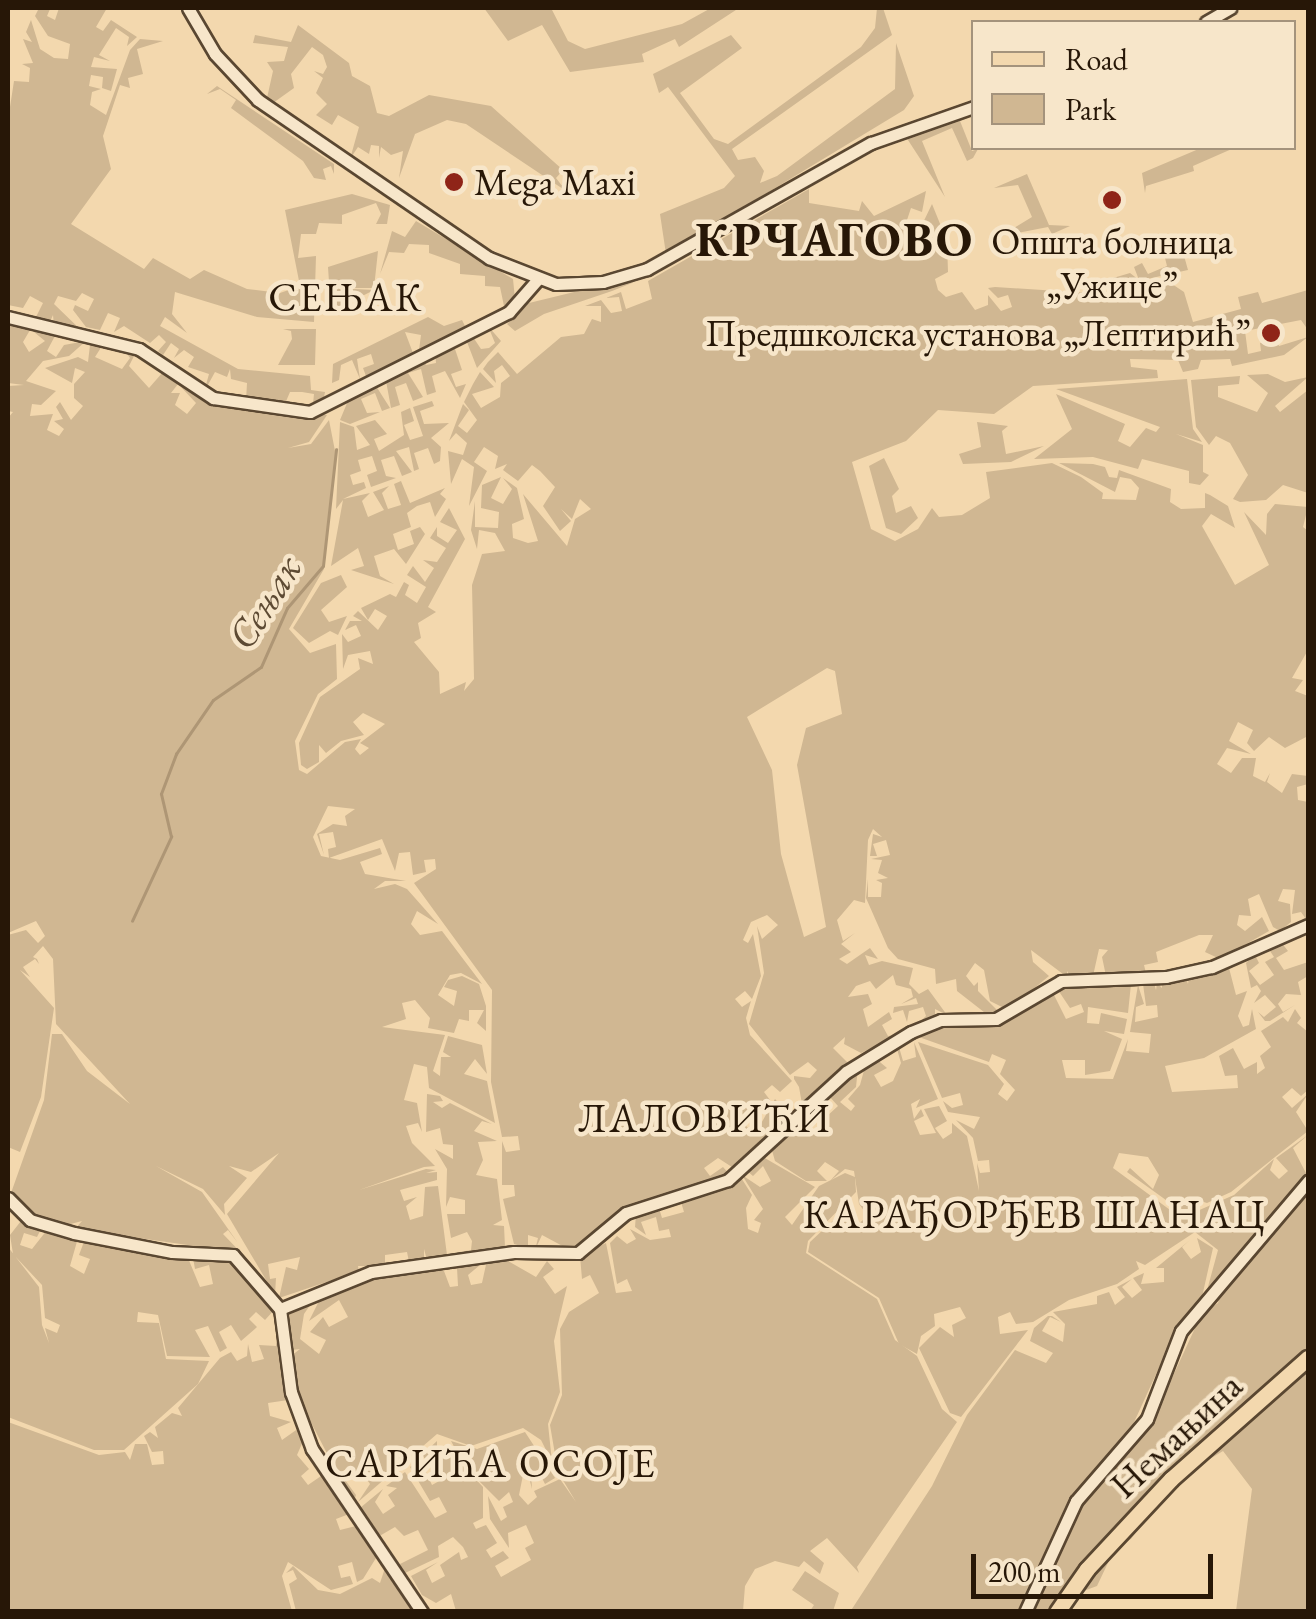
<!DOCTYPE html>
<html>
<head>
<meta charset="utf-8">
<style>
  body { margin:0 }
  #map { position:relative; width:1316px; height:1619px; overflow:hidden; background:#f3d8ae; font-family:"EB Garamond",serif }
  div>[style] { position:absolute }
  .green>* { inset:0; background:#d0b792 }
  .stream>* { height:2.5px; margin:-1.25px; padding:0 1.25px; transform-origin:1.25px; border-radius:1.25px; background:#ae9675 }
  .roads { filter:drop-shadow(2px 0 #5a4731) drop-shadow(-2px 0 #5a4731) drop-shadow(0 2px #5a4731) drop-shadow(0 -2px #5a4731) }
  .minor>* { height:11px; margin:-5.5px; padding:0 5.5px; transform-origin:5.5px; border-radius:5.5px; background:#f7e6ca }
  .major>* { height:15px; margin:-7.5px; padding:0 7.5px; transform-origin:7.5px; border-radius:7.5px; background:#f3d8ae }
  .dots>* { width:28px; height:28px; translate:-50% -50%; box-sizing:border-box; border:5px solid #f7e6ca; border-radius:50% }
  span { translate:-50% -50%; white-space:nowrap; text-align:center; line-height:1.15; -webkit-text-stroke:9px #f7e6ca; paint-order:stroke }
  .poi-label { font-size:38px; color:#271707 }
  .left { translate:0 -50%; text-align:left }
  .right { translate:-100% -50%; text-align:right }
  .street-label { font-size:38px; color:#271707 }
  .neighbourhood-label { font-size:40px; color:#271707; letter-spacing:2.5px }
  .water-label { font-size:40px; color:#5d4a33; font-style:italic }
  .district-label { font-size:48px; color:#271707; font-weight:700; letter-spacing:2.5px }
  .frame { position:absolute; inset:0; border:10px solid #271707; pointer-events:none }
  .legend { position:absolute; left:971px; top:20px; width:325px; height:130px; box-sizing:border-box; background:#f7e6ca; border:2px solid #a4937c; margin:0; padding:12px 18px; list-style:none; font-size:30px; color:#271707 }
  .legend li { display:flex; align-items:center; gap:20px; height:50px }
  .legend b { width:50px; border:2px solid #a4937c }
  .scale { position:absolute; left:971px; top:1554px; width:242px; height:45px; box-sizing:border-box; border:5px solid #271707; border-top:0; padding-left:12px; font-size:30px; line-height:35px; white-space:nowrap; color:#271707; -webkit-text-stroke:8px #f7e6ca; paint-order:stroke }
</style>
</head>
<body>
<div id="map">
  <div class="green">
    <i style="clip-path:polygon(39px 8px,50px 9px,47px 16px,55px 20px,59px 8px,107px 8px,96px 27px,103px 31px,111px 20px,137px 37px,127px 46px,129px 37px,116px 28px,99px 55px,110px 61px,94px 57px,91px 67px,117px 69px,111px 91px,102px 88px,103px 77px,91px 75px,89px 86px,101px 89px,92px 92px,90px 105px,106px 115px,130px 50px,140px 39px,163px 41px,137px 49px,143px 74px,128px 78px,130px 88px,120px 85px,103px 136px,111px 169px,71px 224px,144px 269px,153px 258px,190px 279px,204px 270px,247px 289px,280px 293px,300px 286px,285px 210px,352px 194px,390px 205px,387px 224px,376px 224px,381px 214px,376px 203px,342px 215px,342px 224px,319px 223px,316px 234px,301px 234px,298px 258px,316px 256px,314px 322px,257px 317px,175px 292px,172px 314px,187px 333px,165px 317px,160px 326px,238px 369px,310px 376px,311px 390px,325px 392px,323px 402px,313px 404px,314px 394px,302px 392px,290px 392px,284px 406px,246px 401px,247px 383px,231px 379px,230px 369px,227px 377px,215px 372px,204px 392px,209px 374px,188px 367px,194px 357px,184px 350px,174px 358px,179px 349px,171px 343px,163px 355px,158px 351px,166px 342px,159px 335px,150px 343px,124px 326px,114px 332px,120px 318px,108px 313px,100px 330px,86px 327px,73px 310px,75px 305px,88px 311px,94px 299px,82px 293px,76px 301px,58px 296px,54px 304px,85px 334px,54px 326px,53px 315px,49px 324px,35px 319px,43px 303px,30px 296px,23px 308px,8px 305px,8px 120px,14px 81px,29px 82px,30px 68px,22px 64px,33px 63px,23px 39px,32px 42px,26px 32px,31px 20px,40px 49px,54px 58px,68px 59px,70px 44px,48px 36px,35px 16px)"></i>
    <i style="clip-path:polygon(484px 8px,551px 8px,568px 41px,585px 49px,682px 24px,711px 8px,739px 8px,679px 47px,675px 39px,642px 54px,644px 62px,570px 72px,542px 25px,508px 41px)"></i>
    <i style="clip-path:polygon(877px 8px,883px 8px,892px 35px,732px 149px,738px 160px,755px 157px,764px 171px,760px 183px,777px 176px,895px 89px,896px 43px,914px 96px,904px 110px,666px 254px,660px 214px,724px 188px,735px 176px,668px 87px,659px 93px,653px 74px,731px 35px,742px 48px,680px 93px,714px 139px,728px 144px,861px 47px,875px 28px)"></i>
    <i style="clip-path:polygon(298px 25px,349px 63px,352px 76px,370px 86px,377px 113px,389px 116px,429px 95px,491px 106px,563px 170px,556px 178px,566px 191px,466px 124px,447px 120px,415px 134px,399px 178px,403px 151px,391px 155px,381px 147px,379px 158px,379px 146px,371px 145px,369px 154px,358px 147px,350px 159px,359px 127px,338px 115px,332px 125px,316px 115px,327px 104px,316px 93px,323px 78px,314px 71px,323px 74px,327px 67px,323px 55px,312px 47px,291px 74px,294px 88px,273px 103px,267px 98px,273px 71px,267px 62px,284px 61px,288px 47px,253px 43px,255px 35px,291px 42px)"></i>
    <i style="clip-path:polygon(217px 86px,334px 164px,334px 174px,331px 166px,323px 169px,326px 180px,314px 178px,303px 161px,231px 108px,236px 100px,220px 89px,207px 94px)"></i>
    <i style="clip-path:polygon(973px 116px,960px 121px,972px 151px,978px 149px,973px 158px,967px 161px,952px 128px,922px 141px,945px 197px,906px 137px)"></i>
    <i style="clip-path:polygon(1201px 148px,1234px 148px,1193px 166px,1194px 171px,1146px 186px,1145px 193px,1142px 173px)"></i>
    <i style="clip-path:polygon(1027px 174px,1049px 225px,1070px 226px,1052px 234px,1048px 227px,1001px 236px,1032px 217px,1018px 185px,994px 188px)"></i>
    <i style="clip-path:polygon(evenodd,809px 189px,809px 203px,859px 211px,862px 201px,874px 216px,926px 191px,922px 212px,911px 208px,905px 226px,919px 231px,932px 204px,945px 236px,922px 230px,914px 248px,928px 255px,934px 243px,947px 241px,948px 272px,935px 279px,938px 290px,946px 297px,962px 292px,975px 310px,988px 305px,988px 295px,1001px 311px,1012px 307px,1008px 295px,998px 298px,988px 288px,995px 287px,1088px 293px,1138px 288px,1140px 294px,1169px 282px,1184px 292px,1193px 322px,1241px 309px,1238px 297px,1258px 292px,1262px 303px,1308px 290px,1308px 330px,1301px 320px,1245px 331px,1248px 354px,1261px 351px,1260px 343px,1276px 338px,1279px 346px,1308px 337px,1284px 355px,1232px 366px,1230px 359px,1201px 360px,1198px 369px,1183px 372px,1178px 360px,1130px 359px,1131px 367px,1157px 370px,1158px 378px,1033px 386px,994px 414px,938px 410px,906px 441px,852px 462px,871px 529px,895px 541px,918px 529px,932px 508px,939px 517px,962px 515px,990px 498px,986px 472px,1052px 463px,1081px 477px,1103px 493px,1102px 499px,1136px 500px,1139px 488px,1131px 479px,1120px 477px,1115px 492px,1059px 463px,1093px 464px,1105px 467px,1109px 477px,1117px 478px,1119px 470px,1171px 489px,1170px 502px,1181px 509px,1205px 508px,1205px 493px,1210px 495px,1228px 506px,1235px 528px,1211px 514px,1202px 526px,1235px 585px,1269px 565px,1244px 512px,1266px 535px,1267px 514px,1275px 504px,1308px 507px,1303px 527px,1308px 531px,1308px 650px,1292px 678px,1303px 680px,1295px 691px,1308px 696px,1308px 736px,1285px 748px,1269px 737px,1254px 751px,1247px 743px,1253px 730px,1238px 722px,1229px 741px,1251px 754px,1227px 748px,1217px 764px,1231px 773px,1242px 758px,1256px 758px,1253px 776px,1265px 782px,1270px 773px,1267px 782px,1282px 793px,1292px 774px,1308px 776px,1308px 784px,1297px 787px,1298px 800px,1308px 802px,1308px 922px,1301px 912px,1292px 914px,1295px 890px,1283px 889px,1278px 901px,1290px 904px,1291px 922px,1280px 931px,1273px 927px,1259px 894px,1248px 899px,1251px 916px,1239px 915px,1237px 925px,1245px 931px,1262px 917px,1269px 931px,1220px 959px,1205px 952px,1213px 935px,1199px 935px,1156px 952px,1158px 962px,1144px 965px,1146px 973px,1106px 976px,1102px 957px,1108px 950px,1099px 949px,1093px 976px,1070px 976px,1067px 971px,1067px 977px,1031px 950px,1033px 962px,1049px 976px,1008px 1010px,990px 1001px,984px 970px,975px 963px,966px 976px,974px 986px,978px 982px,978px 991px,999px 1012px,989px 1016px,957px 991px,956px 979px,936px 984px,935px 969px,898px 959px,888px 948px,866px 898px,868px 879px,868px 897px,881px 897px,882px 883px,876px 880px,888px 878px,878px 873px,882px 860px,871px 859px,890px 855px,886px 840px,873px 844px,877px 856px,870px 856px,873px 834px,882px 837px,873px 829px,868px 840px,865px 903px,854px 900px,837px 920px,843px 941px,855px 933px,841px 944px,851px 952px,839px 959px,847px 964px,870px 948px,878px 959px,865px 955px,869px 965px,882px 961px,913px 968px,909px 984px,919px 994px,928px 989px,947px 1015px,935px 1009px,935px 1018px,914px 1027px,926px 1016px,923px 1007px,909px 1011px,907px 1022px,903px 1010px,893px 1013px,894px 1007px,918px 1004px,916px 998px,901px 1004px,913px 997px,911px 989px,896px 985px,893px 975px,876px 989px,870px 981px,856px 986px,848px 997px,868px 994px,872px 1004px,863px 1009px,868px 1027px,889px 1012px,892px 1019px,882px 1025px,888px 1036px,898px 1035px,861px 1053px,844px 1044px,845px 1037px,833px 1048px,850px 1065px,802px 1104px,799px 1087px,794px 1079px,794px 1076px,810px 1078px,817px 1070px,808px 1062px,790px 1075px,749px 1024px,764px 973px,757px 926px,762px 939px,778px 925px,767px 915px,751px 922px,743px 940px,748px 943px,753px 934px,761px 976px,752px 999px,745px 991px,735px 999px,742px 1007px,751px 1001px,746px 1018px,750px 1035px,792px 1081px,780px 1092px,772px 1085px,764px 1092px,770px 1100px,755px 1105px,746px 1126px,755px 1134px,775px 1099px,786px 1111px,779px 1119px,790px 1117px,735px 1169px,718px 1158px,704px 1168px,710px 1176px,723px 1167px,730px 1175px,626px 1209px,591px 1242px,570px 1250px,542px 1235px,535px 1250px,538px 1238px,528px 1235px,528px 1248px,514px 1244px,503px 1199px,515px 1196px,514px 1185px,502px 1185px,502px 1141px,506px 1152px,520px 1150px,518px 1136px,502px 1137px,491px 1082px,492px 990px,414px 883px,436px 869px,435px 859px,424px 860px,426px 872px,413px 875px,410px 852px,399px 853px,395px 871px,382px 839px,329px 858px,328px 849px,336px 847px,333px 832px,319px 834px,324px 855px,317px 834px,333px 824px,347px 826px,345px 816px,355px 809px,328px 806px,313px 837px,321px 856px,340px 860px,380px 848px,382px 854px,360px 862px,365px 874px,406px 881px,385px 881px,374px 889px,395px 884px,407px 889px,438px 924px,417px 911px,411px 924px,420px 935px,442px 931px,482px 984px,461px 973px,450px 975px,438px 995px,454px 1006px,457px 991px,444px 987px,448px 980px,462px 976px,479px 984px,486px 1006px,486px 1031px,477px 1023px,484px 1010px,469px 1010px,469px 1021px,459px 1019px,454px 1033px,428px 1028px,430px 1018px,415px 1000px,402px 1003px,406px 1019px,382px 1027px,445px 1035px,433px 1071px,440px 1076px,441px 1057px,451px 1057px,443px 1052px,448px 1036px,482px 1045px,487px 1074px,475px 1059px,464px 1074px,487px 1081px,495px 1123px,429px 1088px,427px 1067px,414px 1064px,404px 1100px,417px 1103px,422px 1132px,418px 1123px,406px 1126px,412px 1143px,435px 1166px,424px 1167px,359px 1190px,426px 1169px,436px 1170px,426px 1173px,437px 1172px,437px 1180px,400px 1190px,404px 1201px,417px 1197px,406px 1206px,410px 1220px,423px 1216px,425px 1187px,438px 1186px,447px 1255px,427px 1260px,424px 1249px,424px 1260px,409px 1262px,407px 1252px,385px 1255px,385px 1266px,358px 1266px,359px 1271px,279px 1298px,286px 1267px,297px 1270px,300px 1257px,268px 1264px,270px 1279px,276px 1278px,275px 1295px,227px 1214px,279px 1153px,251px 1172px,229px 1166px,247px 1178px,224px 1204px,225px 1215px,203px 1189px,156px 1166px,202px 1192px,238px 1243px,228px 1230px,223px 1234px,248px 1260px,237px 1252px,75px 1229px,82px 1221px,63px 1226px,31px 1217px,11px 1193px,44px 1100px,52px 1034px,62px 1034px,87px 1071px,130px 1104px,56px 1024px,53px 959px,43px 946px,33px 957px,37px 959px,39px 964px,35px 959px,23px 967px,30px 977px,20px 970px,54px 1008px,41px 1097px,20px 1152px,8px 1147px,8px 935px,26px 930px,38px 943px,45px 936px,36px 921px,8px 933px,8px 418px,13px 412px,8px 411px,8px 386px,24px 385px,8px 383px,8px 320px,33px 325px,23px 342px,29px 352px,45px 341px,34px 332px,37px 327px,56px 334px,47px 351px,56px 357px,64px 345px,86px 341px,69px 356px,43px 361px,26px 381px,56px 391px,41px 405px,32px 404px,30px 416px,53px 414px,47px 430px,59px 436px,64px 429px,54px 421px,63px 419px,56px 407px,60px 402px,71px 420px,83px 406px,74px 398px,74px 384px,85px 372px,75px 368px,72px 383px,45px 368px,78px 357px,88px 362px,90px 345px,101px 343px,118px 351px,102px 346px,95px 357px,122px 369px,130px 358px,123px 348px,136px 352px,129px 366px,149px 388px,163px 372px,178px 384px,171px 393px,180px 393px,175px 405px,187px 414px,196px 403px,181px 387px,240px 409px,327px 415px,309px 442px,288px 448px,311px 444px,329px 420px,336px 456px,324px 569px,289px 629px,310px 653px,336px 644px,337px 679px,318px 694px,295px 741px,299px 770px,307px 774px,345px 742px,361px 739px,355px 749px,360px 755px,369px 748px,360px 743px,385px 724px,363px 713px,353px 722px,364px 735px,341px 741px,326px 753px,319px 745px,319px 762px,307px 769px,301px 765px,299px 743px,320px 697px,360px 669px,358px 658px,373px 664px,370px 651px,348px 655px,343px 669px,342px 634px,348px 642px,361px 636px,356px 625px,345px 630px,350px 621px,362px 621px,353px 616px,358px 611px,378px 630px,387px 616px,375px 609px,368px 620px,361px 608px,390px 594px,396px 597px,404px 582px,409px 585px,405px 595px,417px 603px,426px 587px,407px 575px,413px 566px,425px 582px,434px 568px,423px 560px,437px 562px,446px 548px,430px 538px,437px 527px,437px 536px,448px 543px,457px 530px,440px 522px,449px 508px,465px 539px,428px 607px,436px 612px,418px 623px,421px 638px,414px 642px,439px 672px,440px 694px,466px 682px,464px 691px,474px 679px,472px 585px,482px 554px,505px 551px,495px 533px,479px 530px,477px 549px,471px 530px,475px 501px,475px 527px,498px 528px,499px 512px,481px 508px,482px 485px,501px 477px,491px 498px,503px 504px,512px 489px,503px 478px,517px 488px,524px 519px,512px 524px,513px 538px,528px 543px,538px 541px,523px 494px,567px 546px,575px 519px,591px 509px,580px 499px,572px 519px,561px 509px,571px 521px,560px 531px,543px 506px,555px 487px,540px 471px,532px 465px,518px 481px,503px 470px,507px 464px,495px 469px,498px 456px,484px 447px,474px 462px,487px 471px,469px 506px,474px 467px,462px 459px,451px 484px,448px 451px,463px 455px,467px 443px,456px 433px,449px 441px,463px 404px,469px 410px,458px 426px,467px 433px,477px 420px,464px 402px,473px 384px,480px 372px,494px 387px,472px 394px,481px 408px,500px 397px,501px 383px,510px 376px,502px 365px,494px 371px,496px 383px,483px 369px,488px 362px,498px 352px,517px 374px,561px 337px,584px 334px,592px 319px,601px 322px,601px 306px,585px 306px,601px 300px,611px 313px,622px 311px,619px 297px,606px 298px,621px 292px,626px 309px,652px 299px,648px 281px,809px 189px,827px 668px,835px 671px,842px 714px,806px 728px,797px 765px,826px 927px,804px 937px,781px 854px,772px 770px,747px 717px,827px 668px)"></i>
    <i style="clip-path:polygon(416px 221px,513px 279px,515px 299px,504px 306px,500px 287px,485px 286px,485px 276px,460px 274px,460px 264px,429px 253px,429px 245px,409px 244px,404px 253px,389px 252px,380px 274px,392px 231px,405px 237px)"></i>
    <i style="clip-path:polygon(1181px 245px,1188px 270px,1120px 285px,1083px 287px,1130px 273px,1139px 280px,1134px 267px,1142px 263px,1148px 274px,1167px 266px,1164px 254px)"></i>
    <i style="clip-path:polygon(378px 251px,374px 288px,336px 288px,374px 290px,331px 312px,328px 267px)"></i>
    <i style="clip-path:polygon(644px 275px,632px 283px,612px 291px,544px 314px,515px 331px,507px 324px,529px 303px)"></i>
    <i style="clip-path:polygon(428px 317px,444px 326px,462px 320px,465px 326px,419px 350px,421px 335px,405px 332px,413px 353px,366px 376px,363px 368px,374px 364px,371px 354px,357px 359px,360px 379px,352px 360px,341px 365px,339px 380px,332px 383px,333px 364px)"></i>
    <i style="clip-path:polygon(488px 326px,501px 341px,477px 368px,467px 342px,454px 346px,462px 370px,451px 374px,456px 387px,466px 384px,460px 398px,445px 371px,432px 376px,436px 392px,427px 395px,421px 369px,408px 373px,423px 397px,413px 401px,406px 383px,395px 387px,400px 405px,391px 408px,386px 381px,376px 386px,390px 408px,382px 411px,375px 393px,361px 399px,367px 413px,380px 412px,350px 424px,340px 420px,350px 396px,422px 357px,426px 365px,436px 363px,435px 351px,471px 334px,481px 349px,489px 348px,495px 343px)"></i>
    <i style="clip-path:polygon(283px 329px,316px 329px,315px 365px,278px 365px,292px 339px,291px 331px)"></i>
    <i style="clip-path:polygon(1268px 374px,1285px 382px,1308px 377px,1275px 406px,1280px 412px,1308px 390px,1308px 493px,1283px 485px,1266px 500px,1240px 502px,1233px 499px,1248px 475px,1230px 443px,1216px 436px,1209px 445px,1196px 427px,1191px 380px,1240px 376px,1239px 384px,1218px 386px,1218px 397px,1257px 412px,1268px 393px,1247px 375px)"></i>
    <i style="clip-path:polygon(1187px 379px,1193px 429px,1202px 442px,1176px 434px,1203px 445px,1203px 472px,1209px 475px,1200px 485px,1189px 483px,1189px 471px,1142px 459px,1138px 469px,1093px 457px,1034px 459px,1072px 429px,1056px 394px,1125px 424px,1118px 441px,1130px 447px,1146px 428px,1156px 432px,1160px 427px,1056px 389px)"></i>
    <i style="clip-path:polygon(432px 401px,434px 406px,420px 411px,424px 424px,449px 423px,431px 438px,441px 447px,440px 461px,434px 464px,428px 448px,414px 453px,419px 469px,414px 471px,409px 447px,396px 451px,412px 472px,402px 476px,394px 456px,381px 460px,386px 476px,396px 478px,371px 487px,367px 475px,377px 471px,372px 456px,358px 460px,361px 471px,350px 475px,353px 485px,364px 482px,366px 488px,343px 499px,370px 493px,362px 501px,368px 517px,384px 510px,373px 492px,389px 486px,382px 493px,388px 509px,401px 505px,394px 484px,401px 481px,410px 503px,445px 488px,440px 494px,446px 499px,435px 517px,430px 502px,417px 506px,407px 513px,411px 527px,393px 534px,398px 550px,414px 544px,410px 531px,420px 527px,425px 534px,406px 564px,394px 549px,374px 556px,380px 576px,394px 584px,351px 570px,364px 566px,358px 548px,331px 566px,343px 500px,336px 509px,340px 422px,354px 427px,357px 450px,370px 445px,356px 426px,375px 420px,387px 434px,374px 439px,379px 451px,404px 435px,401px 412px,410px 408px,414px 421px,404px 425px,410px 440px,423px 436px,413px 407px)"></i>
    <i style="clip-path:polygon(977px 422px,1008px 426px,1002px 431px,1006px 454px,1044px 446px,1011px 462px,963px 464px,959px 454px,981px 447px)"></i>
    <i style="clip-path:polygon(884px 458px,899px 489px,892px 496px,896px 513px,911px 506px,918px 518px,901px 534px,886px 528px,869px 466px)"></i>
    <i style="clip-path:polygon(341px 575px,347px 587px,321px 610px,329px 622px,347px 616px,338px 635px,330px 631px,309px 643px,293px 628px,321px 583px)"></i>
    <i style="clip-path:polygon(1281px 942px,1288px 951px,1276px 958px,1284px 970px,1308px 962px,1308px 976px,1298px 982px,1301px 995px,1286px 994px,1278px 1004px,1283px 1012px,1295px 1005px,1270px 1021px,1265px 1021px,1258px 1012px,1264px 1017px,1276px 1007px,1265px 995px,1254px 1003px,1261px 991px,1257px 985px,1251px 988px,1246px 963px,1255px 955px,1259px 963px,1249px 971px,1260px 985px,1274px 975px,1265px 962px,1274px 957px,1268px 948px)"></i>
    <i style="clip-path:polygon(1239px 964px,1229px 968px,1236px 995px,1247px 991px,1238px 1016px,1243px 1027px,1249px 1025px,1252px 1009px,1256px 1029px,1204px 1058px,1165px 1066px,1172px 1092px,1238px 1088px,1237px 1075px,1225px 1076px,1219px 1056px,1233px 1048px,1244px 1069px,1257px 1062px,1257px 1074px,1265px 1068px,1260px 1056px,1271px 1047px,1261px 1031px,1283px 1017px,1288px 1022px,1295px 1009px,1301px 1018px,1297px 1023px,1308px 1032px,1308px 1090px,1301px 1096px,1292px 1088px,1282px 1097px,1292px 1108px,1308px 1094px,1296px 1112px,1308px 1131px,1231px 1192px,1207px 1203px,1188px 1197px,1195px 1208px,1184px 1213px,1127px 1172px,1130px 1168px,1153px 1189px,1159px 1175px,1148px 1157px,1119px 1153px,1113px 1168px,1181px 1218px,1234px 1195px,1274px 1159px,1270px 1170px,1279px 1179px,1288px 1171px,1276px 1158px,1308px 1135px,1293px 1148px,1308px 1177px,1206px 1294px,1218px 1250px,1195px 1232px,1145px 1265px,1136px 1261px,1139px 1269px,1117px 1284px,1069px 1300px,1033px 1322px,1016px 1324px,1010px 1312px,998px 1317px,1000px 1334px,1028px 1330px,961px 1417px,950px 1413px,919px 1348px,940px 1327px,954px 1337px,952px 1325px,966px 1318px,960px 1307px,934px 1314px,935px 1326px,921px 1336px,917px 1354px,899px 1344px,879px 1298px,808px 1252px,810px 1242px,840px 1214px,852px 1229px,868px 1216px,859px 1204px,854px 1171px,845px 1169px,830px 1181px,839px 1171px,825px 1162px,817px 1171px,827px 1181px,806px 1181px,775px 1161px,771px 1147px,807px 1111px,804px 1123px,814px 1132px,822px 1130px,826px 1125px,811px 1107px,826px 1117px,838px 1106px,828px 1095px,858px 1068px,856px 1087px,840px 1102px,851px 1111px,855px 1106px,848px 1099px,860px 1085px,866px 1063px,874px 1057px,887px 1068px,874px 1075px,881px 1087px,893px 1081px,901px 1063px,897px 1049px,884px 1052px,909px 1038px,899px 1047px,903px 1061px,916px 1057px,914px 1042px,938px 1099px,916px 1108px,920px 1099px,911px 1104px,914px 1119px,921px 1109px,924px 1116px,914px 1121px,920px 1135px,936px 1133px,924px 1109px,939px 1106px,947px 1121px,935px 1128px,943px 1139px,952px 1133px,952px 1123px,967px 1136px,979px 1191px,977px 1163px,980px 1173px,990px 1172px,989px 1160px,978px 1161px,973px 1138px,956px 1120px,974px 1129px,980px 1117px,948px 1112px,943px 1101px,952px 1108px,963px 1105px,960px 1093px,942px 1098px,918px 1042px,988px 1065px,1004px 1084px,998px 1094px,1007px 1101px,1015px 1090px,1000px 1074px,1006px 1060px,992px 1054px,989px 1062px,916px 1036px,944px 1024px,983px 1024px,1051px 989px,1066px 1019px,1084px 1012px,1081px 1004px,1070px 1008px,1056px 987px,1131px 984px,1128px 1013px,1088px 1007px,1087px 1023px,1099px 1024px,1101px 1013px,1127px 1019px,1124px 1034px,1104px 1031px,1122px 1039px,1110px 1071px,1085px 1075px,1085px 1060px,1062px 1060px,1066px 1078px,1113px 1079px,1128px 1039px,1126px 1051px,1149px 1053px,1151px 1034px,1130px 1032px,1138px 985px,1144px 1004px,1136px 1007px,1135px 1022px,1158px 1017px,1157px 1005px,1146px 1006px,1143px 984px,1154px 983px,1156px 990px,1157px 983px,1162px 988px,1162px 982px,1186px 978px,1188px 984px,1189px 977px)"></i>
    <i style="clip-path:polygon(427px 1094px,440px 1096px,443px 1101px,433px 1102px,442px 1108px,450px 1103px,492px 1124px,482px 1121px,474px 1131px,497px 1141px,478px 1142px,483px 1160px,476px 1175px,497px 1179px,502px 1220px,493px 1225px,504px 1226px,505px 1247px,458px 1255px,454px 1253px,471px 1250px,472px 1241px,467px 1232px,451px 1238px,447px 1214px,465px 1214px,465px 1200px,450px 1197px,446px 1207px,447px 1169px,435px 1149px,453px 1159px,453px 1145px,443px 1144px,440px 1128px,426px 1132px)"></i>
    <i style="clip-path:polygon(763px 1157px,815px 1187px,785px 1217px,792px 1225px,819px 1186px,845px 1173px,855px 1177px,856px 1192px,808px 1241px,806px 1253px,877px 1299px,895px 1340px,917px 1356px,942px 1409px,957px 1422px,857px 1567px,859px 1573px,827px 1538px,810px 1551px,824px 1563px,820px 1574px,804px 1561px,799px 1567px,775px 1561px,755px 1569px,745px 1586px,743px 1611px,456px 1611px,451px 1594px,436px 1603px,422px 1595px,411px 1576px,438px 1562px,426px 1570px,432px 1583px,445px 1576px,440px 1565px,459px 1552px,461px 1560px,468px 1557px,463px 1547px,453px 1537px,438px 1546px,439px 1557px,403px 1574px,400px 1564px,428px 1550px,418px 1530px,404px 1536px,395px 1527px,376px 1538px,360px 1508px,383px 1489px,375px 1502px,383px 1514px,395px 1506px,388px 1495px,397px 1488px,386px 1486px,405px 1472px,435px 1518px,447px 1512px,439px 1497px,430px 1501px,410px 1467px,420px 1459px,432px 1485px,441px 1480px,422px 1455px,437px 1441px,437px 1459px,451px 1453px,483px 1487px,483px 1518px,473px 1523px,476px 1529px,486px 1525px,497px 1543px,486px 1550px,491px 1558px,503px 1551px,509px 1558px,495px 1566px,501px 1577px,531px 1560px,525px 1548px,534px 1543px,526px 1525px,508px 1533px,509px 1548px,490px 1519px,488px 1496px,501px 1521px,507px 1517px,503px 1507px,513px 1502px,509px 1492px,499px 1501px,465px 1467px,451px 1441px,477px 1449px,525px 1432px,555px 1478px,545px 1484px,538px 1470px,531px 1473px,532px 1489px,524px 1458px,516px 1464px,523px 1475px,519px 1495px,528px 1505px,537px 1497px,534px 1491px,560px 1479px,576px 1502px,558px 1472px,550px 1425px,562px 1395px,560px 1329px,569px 1312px,599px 1293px,590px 1275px,582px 1279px,580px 1256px,606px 1243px,616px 1293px,632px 1291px,627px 1279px,617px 1284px,610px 1243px,617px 1236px,627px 1244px,636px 1239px,630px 1229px,650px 1240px,671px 1237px,669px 1229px,659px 1231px,656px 1217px,641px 1222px,646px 1235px,635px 1227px,636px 1214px,659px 1208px,662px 1218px,684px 1212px,681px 1202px,740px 1176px,752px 1195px,746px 1208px,748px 1229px,758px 1233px,761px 1223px,754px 1220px,763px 1209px,742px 1175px,760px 1187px,771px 1181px,763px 1166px,753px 1176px,747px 1171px)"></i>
    <i style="clip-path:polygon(1308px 1189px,1308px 1611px,1236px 1611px,1252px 1489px,1223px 1451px,1185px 1474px,1156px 1504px,1131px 1539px,1115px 1548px,1097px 1586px,1078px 1593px,1069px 1611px,1029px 1612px,1080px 1503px,1154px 1417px,1202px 1313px,1218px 1303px,1222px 1289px)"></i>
    <i style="clip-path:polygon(21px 1221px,41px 1229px,37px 1237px,24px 1233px,20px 1245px,32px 1249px,47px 1230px,78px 1238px,70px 1266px,84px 1274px,90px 1259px,79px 1255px,85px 1239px,188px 1258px,200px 1287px,213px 1284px,209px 1265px,195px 1269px,193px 1258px,228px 1257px,275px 1309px,265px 1320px,256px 1312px,249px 1319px,257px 1327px,241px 1341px,231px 1325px,219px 1332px,227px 1348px,220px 1352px,208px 1326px,195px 1330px,210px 1357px,167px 1356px,158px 1315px,138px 1312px,137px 1322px,159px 1323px,166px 1359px,209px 1361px,198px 1384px,124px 1450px,94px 1450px,8px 1417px,8px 1247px,39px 1287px,42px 1325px,49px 1343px,45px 1328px,57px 1333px,60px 1325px,45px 1318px,42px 1285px,13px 1254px,10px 1235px)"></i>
    <i style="clip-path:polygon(1197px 1238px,1213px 1248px,1202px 1297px,1175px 1333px,1124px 1444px,1103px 1463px,1021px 1611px,850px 1612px,932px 1486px,967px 1415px,1015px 1350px,1046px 1363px,1053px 1353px,1030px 1341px,1034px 1328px,1048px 1316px,1052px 1316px,1061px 1322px,1050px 1317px,1042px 1331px,1063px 1342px,1065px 1324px,1053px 1312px,1097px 1304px,1097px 1296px,1109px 1292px,1115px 1305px,1125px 1297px,1117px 1287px,1132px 1279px,1122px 1287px,1132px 1298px,1142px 1290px,1133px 1278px,1144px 1273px,1141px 1284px,1164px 1282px,1164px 1268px,1156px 1268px,1190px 1240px,1182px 1247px,1191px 1259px,1201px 1252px)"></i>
    <i style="clip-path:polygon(503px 1258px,536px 1277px,547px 1261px,554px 1269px,543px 1277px,555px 1294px,567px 1286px,554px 1341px,560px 1392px,548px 1424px,552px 1462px,541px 1440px,523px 1428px,471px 1446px,437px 1434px,358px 1502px,370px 1484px,364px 1475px,355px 1481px,346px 1469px,340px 1473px,356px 1495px,353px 1504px,299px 1399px,291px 1356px,300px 1349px,291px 1350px,289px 1312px,315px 1298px,304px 1314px,300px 1339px,319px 1354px,326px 1340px,310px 1332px,323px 1317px,329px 1327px,348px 1317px,339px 1300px,309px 1321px,322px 1295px,371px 1277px,431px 1269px,444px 1271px,450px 1287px,458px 1286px,457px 1268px,444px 1267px,486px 1260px,468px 1275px,471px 1285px,482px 1283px,487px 1260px)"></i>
    <i style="clip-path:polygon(277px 1321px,288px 1400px,268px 1403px,270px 1416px,291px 1422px,277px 1428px,282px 1440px,299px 1428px,304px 1439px,297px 1455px,309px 1469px,301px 1476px,308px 1485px,324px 1474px,349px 1514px,336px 1519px,340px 1530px,356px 1526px,376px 1558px,363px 1579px,357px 1582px,352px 1562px,338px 1566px,341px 1578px,350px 1576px,353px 1584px,331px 1590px,288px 1562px,282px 1576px,292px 1611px,8px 1612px,8px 1422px,99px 1455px,125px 1452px,130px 1460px,135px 1444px,147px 1444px,152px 1465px,164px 1464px,163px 1451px,152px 1452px,144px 1436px,150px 1432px,158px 1438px,155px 1427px,172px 1413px,182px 1416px,178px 1408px,220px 1358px,231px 1352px,237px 1361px,247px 1356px,248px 1344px,252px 1362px,264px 1359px,259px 1345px,276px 1346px)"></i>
    <i style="clip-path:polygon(293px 1566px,318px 1590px,340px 1594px,372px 1578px,380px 1583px,385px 1568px,415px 1611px,296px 1611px,289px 1584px,297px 1579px,293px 1570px,286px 1573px)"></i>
    <i style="clip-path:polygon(805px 1571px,839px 1593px,833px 1611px,810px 1611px,814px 1605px,792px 1590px)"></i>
  </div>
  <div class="stream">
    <i style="left:132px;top:921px;width:93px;rotate:-65.1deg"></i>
    <i style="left:171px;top:837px;width:44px;rotate:-103.1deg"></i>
    <i style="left:161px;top:794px;width:43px;rotate:-69.4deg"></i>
    <i style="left:176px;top:754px;width:65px;rotate:-55.6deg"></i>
    <i style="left:213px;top:700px;width:58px;rotate:-34.5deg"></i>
    <i style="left:261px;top:667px;width:64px;rotate:-66.2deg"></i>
    <i style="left:287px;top:608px;width:55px;rotate:-49.4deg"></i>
    <i style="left:323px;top:566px;width:117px;rotate:-83.6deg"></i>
  </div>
  <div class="roads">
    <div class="minor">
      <i style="left:188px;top:8px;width:53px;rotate:59.6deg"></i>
      <i style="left:215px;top:54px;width:63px;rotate:46.9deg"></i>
      <i style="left:258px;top:100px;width:280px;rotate:34.4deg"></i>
      <i style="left:489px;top:258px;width:72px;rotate:21.2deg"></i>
      <i style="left:556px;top:284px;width:47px;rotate:-2.4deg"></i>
      <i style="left:603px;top:282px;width:46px;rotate:-16.5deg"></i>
      <i style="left:647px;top:269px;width:257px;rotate:-29.4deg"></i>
      <i style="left:871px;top:143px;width:109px;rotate:-19.3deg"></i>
      <i style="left:1206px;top:22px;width:28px;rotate:-30deg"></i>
      <i style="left:8px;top:317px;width:135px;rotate:13.7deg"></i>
      <i style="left:139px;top:349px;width:89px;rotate:33.5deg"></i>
      <i style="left:213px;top:398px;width:98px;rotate:8.2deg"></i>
      <i style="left:310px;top:412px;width:223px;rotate:-26.7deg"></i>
      <i style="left:509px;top:312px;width:43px;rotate:-48.8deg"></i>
      <i style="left:8px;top:1198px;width:31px;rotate:45deg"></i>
      <i style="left:30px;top:1220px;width:46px;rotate:16.5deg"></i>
      <i style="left:74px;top:1233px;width:100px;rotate:11deg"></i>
      <i style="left:172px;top:1252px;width:61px;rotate:2.8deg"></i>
      <i style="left:233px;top:1255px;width:72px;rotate:49deg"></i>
      <i style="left:280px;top:1309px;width:98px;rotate:-22.1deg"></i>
      <i style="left:371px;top:1272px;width:144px;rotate:-8deg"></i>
      <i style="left:514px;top:1252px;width:64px;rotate:0.9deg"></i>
      <i style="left:578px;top:1253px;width:62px;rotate:-39.8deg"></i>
      <i style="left:626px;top:1213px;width:107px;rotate:-17.9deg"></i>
      <i style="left:728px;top:1180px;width:160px;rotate:-42.5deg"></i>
      <i style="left:846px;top:1072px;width:76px;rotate:-31.6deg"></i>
      <i style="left:911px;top:1032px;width:32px;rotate:-22deg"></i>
      <i style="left:941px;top:1020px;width:55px;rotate:-1deg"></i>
      <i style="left:996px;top:1019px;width:75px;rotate:-30.3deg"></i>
      <i style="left:1061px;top:981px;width:105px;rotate:-2.2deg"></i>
      <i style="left:1166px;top:977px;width:47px;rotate:-12.3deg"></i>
      <i style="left:1212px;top:967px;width:105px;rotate:-23.6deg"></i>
      <i style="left:280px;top:1309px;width:84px;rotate:82.5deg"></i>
      <i style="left:291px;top:1392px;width:61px;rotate:69.8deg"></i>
      <i style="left:312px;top:1449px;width:197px;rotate:56deg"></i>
      <i style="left:1025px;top:1612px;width:122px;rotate:-65.3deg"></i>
      <i style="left:1076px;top:1501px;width:108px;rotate:-49.1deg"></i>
      <i style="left:1147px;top:1419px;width:94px;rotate:-68.9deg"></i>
      <i style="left:1181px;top:1331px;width:197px;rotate:-49.7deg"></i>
    </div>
    <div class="major">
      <i style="left:1057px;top:1612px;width:52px;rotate:-55.1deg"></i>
      <i style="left:1087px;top:1569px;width:123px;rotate:-47deg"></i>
      <i style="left:1171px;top:1479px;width:183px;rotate:-41.5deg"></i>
    </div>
  </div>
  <div class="dots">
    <i style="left:454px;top:182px;background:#8f2418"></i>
    <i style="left:1112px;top:200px;background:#8f2418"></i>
    <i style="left:1271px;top:333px;background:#8f2418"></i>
  </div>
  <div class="poi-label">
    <span class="left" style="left:474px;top:182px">Mega Maxi</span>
    <span style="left:1112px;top:263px">Општа болница<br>„Ужице”</span>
    <span class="right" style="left:1251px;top:333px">Предшколска установа „Лептирић”</span>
  </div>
  <div class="street-label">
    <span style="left:1176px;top:1435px;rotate:-43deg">Немањина</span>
  </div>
  <div class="neighbourhood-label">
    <span style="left:346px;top:297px">СЕЊАК</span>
    <span style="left:705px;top:1118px">ЛАЛОВИЋИ</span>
    <span style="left:1035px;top:1214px">КАРАЂОРЂЕВ ШАНАЦ</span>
    <span style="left:491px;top:1463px">САРИЋА ОСОЈЕ</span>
  </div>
  <div class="water-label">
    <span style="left:264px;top:602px;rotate:-58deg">Сењак</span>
  </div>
  <div class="district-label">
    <span style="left:835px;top:240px">КРЧАГОВО</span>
  </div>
  <div class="frame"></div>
  <ul class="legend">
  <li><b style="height:12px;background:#f3d8ae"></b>Road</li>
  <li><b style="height:28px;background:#d0b792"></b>Park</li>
  </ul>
  <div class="scale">200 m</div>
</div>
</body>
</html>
